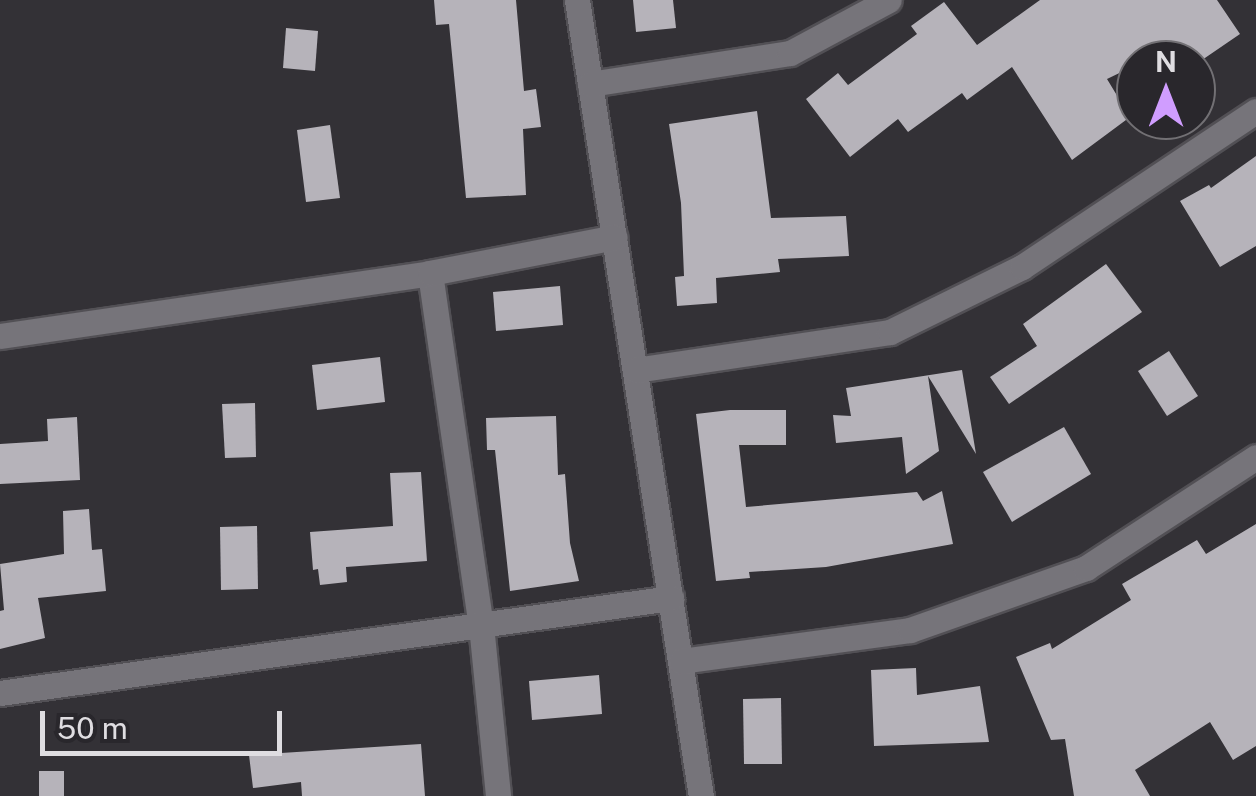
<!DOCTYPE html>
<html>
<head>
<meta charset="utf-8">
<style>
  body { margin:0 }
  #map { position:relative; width:1256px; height:796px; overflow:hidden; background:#333136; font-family:"Public Sans",sans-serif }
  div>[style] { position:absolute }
  .building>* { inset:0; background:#b6b3ba }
  .roads { filter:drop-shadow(2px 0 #525055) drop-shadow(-2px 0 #525055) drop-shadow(0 2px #525055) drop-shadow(0 -2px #525055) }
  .minor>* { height:25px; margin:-12.5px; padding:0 12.5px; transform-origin:12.5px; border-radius:12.5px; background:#76747a }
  span { translate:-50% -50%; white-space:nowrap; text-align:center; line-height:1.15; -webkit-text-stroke:10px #29272c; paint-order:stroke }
  .north { position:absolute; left:1116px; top:40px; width:100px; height:100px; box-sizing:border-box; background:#29272c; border:2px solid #727074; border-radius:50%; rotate:0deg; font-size:28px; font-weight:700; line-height:40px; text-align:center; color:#dfdde1 }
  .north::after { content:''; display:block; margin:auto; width:35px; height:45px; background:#d09dff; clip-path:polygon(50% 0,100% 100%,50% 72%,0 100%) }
  .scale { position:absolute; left:40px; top:711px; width:242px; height:45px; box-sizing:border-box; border:5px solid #dfdde1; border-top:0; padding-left:12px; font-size:30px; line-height:35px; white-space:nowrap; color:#dfdde1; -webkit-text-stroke:8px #29272c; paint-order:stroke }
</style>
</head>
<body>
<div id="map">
  <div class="building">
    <i style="clip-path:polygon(434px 0,516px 0,524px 91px,536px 89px,541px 127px,523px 129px,526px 195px,466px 198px,449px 24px,436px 25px)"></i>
    <i style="clip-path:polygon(633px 0,673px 0,676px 28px,636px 32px)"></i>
    <i style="clip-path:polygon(1040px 0,1217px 0,1240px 34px,1202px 60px,1136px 60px,1136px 65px,1107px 79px,1130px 117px,1072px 160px,1012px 67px,967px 100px,962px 93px,908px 132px,898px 119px,850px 157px,806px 99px,838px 73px,848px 85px,917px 34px,911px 26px,944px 2px,977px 45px)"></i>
    <i style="clip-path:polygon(286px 28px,318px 31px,315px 71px,283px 68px)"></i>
    <i style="clip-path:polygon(757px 111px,771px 218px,846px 216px,849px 256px,778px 259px,780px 272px,716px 278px,717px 303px,677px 306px,675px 277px,684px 276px,681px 203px,669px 124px)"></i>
    <i style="clip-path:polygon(330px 125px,340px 198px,306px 202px,297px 130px)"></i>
    <i style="clip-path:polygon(1256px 156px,1256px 246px,1220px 267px,1180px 201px,1209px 185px,1211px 188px)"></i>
    <i style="clip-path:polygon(1106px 264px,1142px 312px,1009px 404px,990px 377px,1037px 346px,1023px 324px)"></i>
    <i style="clip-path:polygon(560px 286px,563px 325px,496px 331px,493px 292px)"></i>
    <i style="clip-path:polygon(1169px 351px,1198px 396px,1167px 416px,1138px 371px)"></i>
    <i style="clip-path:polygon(380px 357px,385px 402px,317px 410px,312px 365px)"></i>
    <i style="clip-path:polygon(962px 370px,976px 454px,928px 376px,939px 451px,906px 474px,902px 437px,836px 443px,833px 415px,851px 416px,846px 388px)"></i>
    <i style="clip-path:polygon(255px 403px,256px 457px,225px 458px,222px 404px)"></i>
    <i style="clip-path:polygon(730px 410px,786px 410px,786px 445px,739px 445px,746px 507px,917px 492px,923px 501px,942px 491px,953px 544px,826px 567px,749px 572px,750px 578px,716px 581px,696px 414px)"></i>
    <i style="clip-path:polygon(556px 416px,558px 475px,565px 474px,570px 543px,579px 581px,510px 591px,495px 450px,487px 450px,486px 418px)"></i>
    <i style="clip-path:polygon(77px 417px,80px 480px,0 484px,0 444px,48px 441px,47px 419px)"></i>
    <i style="clip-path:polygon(1064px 427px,1091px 474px,1012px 522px,983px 472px)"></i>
    <i style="clip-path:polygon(421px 472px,427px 561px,346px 567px,347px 582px,320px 585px,318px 569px,313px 570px,310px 532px,393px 526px,390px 473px)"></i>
    <i style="clip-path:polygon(89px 509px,92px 550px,102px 549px,106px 591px,38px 598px,45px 638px,0 649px,0 611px,4px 610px,0 564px,64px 554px,63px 511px)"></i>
    <i style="clip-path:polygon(1256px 524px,1256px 746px,1233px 760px,1210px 722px,1135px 770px,1150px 796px,1074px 796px,1065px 739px,1051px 740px,1016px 657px,1050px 643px,1052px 649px,1131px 600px,1122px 584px,1197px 540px,1206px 554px)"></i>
    <i style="clip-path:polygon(257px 526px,258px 589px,221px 590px,220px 527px)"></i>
    <i style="clip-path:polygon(916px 668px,917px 695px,980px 686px,989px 742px,874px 746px,871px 670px)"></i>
    <i style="clip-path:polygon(599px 675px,602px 714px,532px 720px,529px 681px)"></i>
    <i style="clip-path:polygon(781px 698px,782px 764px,744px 764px,743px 699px)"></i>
    <i style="clip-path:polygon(421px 744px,425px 796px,302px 796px,301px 782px,253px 788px,249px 755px)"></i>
    <i style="clip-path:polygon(39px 771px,64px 771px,64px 796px,39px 796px)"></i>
  </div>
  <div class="roads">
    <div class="minor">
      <i style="left:577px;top:0;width:806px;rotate:81.15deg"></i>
      <i style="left:590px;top:84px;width:202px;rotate:-8.8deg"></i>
      <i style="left:790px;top:53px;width:112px;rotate:-28.2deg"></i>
      <i style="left:430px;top:273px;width:356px;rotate:81.8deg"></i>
      <i style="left:481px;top:625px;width:172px;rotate:84.3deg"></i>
      <i style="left:0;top:336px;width:435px;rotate:-8.3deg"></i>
      <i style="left:430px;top:273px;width:188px;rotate:-11deg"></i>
      <i style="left:635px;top:370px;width:258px;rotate:-8.5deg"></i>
      <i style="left:890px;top:332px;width:147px;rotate:-26.2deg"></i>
      <i style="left:1022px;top:267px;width:281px;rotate:-33.7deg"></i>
      <i style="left:681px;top:661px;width:231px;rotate:-7.7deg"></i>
      <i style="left:910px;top:630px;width:187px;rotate:-19.4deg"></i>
      <i style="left:1086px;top:568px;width:203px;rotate:-33.1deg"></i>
      <i style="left:0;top:693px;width:678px;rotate:-8.06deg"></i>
    </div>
  </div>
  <div class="north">N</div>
  <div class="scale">50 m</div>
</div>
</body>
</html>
